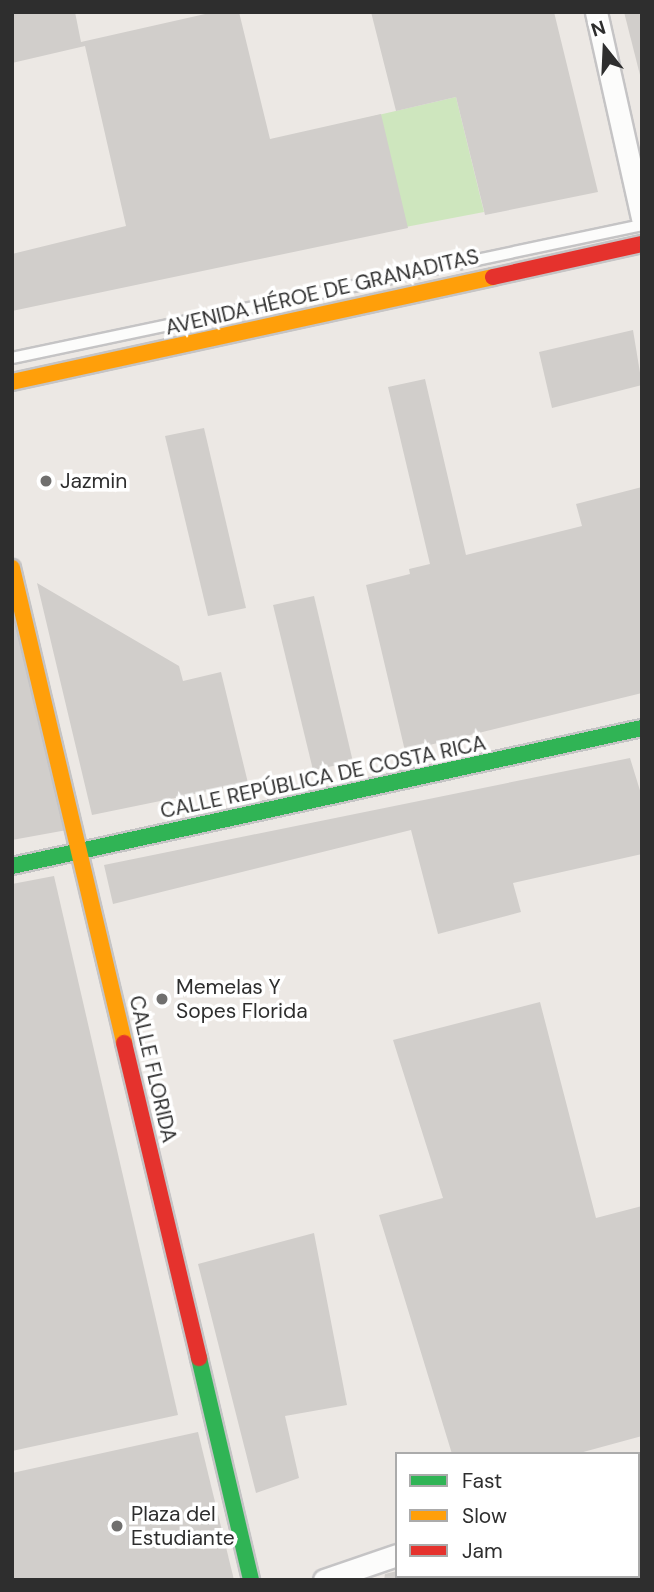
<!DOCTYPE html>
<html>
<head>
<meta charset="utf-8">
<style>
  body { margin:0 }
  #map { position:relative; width:654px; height:1592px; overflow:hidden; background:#ece8e4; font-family:"DM Sans",sans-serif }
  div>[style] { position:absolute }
  .green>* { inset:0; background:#cee6be }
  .building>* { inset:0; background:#d1cecb }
  .roads { filter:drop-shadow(2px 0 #c5c4c5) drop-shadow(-2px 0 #c5c4c5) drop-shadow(0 2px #c5c4c5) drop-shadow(0 -2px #c5c4c5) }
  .lane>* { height:10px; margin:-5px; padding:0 5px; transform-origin:5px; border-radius:5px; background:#fcfcfb }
  .street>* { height:21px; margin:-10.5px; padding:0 10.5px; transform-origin:10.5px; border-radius:10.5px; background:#fcfcfb }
  .fast>* { height:16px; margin:-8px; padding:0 8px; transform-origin:8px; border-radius:8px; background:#30b455 }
  .slow>* { height:16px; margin:-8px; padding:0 8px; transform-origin:8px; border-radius:8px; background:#ff9f0a }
  .jam>* { height:16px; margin:-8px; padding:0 8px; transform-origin:8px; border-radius:8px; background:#e5322d }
  .dots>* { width:19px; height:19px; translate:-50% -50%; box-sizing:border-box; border:4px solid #fff; border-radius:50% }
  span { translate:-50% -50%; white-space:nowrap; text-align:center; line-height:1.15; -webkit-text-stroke:7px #fff; paint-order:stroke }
  .street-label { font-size:21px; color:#2e2e2e }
  .poi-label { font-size:21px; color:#2e2e2e }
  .left { translate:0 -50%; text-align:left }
  .frame { position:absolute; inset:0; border:14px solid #2e2e2e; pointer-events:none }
  .legend { position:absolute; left:395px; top:1452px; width:245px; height:126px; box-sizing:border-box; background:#fff; border:2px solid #ababab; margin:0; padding:9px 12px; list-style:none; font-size:21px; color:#2e2e2e }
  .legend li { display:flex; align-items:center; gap:14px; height:35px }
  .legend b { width:35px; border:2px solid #ababab }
  .north { position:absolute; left:570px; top:14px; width:70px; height:70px; -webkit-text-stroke:5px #fff; paint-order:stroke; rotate:342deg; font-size:19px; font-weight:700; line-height:28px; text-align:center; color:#2e2e2e }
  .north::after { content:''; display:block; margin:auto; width:24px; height:32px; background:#2e2e2e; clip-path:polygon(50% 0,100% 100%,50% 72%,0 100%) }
</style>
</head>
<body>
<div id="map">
  <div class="green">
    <i style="clip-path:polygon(456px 97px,484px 212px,348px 238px,318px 129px)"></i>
  </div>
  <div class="building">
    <i style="clip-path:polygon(12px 12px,75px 12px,81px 42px,214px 12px,239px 12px,270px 139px,381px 114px,408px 228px,12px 311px,12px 254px,126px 226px,85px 46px,12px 63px)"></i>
    <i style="clip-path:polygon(371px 12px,554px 12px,598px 192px,485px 215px,456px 97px,396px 111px)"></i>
    <i style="clip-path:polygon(624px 12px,642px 12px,642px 78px,641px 79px)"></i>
    <i style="clip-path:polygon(633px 330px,642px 385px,552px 408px,539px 352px)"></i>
    <i style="clip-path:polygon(425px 379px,466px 555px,582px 526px,576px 504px,642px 487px,642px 693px,405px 751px,366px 585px,410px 574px,409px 569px,430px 564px,388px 387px)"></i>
    <i style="clip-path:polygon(204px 428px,246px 608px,208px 616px,165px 436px)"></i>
    <i style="clip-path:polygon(37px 583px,179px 666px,183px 681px,221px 672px,248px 783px,92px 815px)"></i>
    <i style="clip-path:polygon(314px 596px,353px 762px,313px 770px,273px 605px)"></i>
    <i style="clip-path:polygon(12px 601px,67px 830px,12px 840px)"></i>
    <i style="clip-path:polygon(630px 758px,642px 797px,642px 854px,513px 883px,521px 912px,438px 934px,411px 830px,113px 904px,104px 865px)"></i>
    <i style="clip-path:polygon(54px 876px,178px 1415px,12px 1451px,12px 884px)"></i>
    <i style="clip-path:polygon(540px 1002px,596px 1218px,642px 1206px,642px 1436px,576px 1454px,452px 1454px,379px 1215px,443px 1198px,393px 1040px)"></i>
    <i style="clip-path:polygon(314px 1233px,347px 1405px,285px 1416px,299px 1478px,256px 1493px,198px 1264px)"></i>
    <i style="clip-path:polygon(198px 1432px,234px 1580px,12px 1580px,12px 1473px)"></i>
    <i style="clip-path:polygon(638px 1507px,642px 1507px,642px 1580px,384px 1580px,385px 1574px,397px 1571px,397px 1576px,638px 1576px)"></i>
  </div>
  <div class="roads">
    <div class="lane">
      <i style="left:12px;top:358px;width:644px;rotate:-11.92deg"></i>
    </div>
    <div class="street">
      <i style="left:596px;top:12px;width:211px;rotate:77.4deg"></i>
      <i style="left:638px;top:1483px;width:4px;rotate:-14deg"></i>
      <i style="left:324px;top:1580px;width:77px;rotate:-18.9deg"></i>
    </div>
    <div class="fast">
      <i style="left:12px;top:866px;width:645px;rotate:-12.36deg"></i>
      <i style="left:199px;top:1358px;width:228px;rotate:76.8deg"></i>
    </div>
    <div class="slow">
      <i style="left:12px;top:382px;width:492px;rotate:-12.3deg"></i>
      <i style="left:12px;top:568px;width:488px;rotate:76.7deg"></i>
    </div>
    <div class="jam">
      <i style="left:493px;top:277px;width:153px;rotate:-12.5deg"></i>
      <i style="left:124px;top:1043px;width:324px;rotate:76.6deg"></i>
    </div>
  </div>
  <div class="dots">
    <i style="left:46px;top:481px;background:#706f6e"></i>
    <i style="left:162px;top:999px;background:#706f6e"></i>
    <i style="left:117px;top:1526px;background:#706f6e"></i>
  </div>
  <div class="street-label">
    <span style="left:322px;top:292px;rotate:-13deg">AVENIDA HÉROE DE GRANADITAS</span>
    <span style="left:323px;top:777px;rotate:-12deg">CALLE REPÚBLICA DE COSTA RICA</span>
    <span style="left:153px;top:1069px;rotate:77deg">CALLE FLORIDA</span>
  </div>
  <div class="poi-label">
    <span class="left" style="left:60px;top:481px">Jazmin</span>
    <span class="left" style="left:176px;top:999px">Memelas Y<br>Sopes Florida</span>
    <span class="left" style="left:131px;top:1526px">Plaza del<br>Estudiante</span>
  </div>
  <div class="frame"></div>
  <ul class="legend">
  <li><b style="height:9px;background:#30b455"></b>Fast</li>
  <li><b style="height:9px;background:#ff9f0a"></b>Slow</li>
  <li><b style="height:9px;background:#e5322d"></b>Jam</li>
  </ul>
  <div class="north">N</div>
</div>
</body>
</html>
